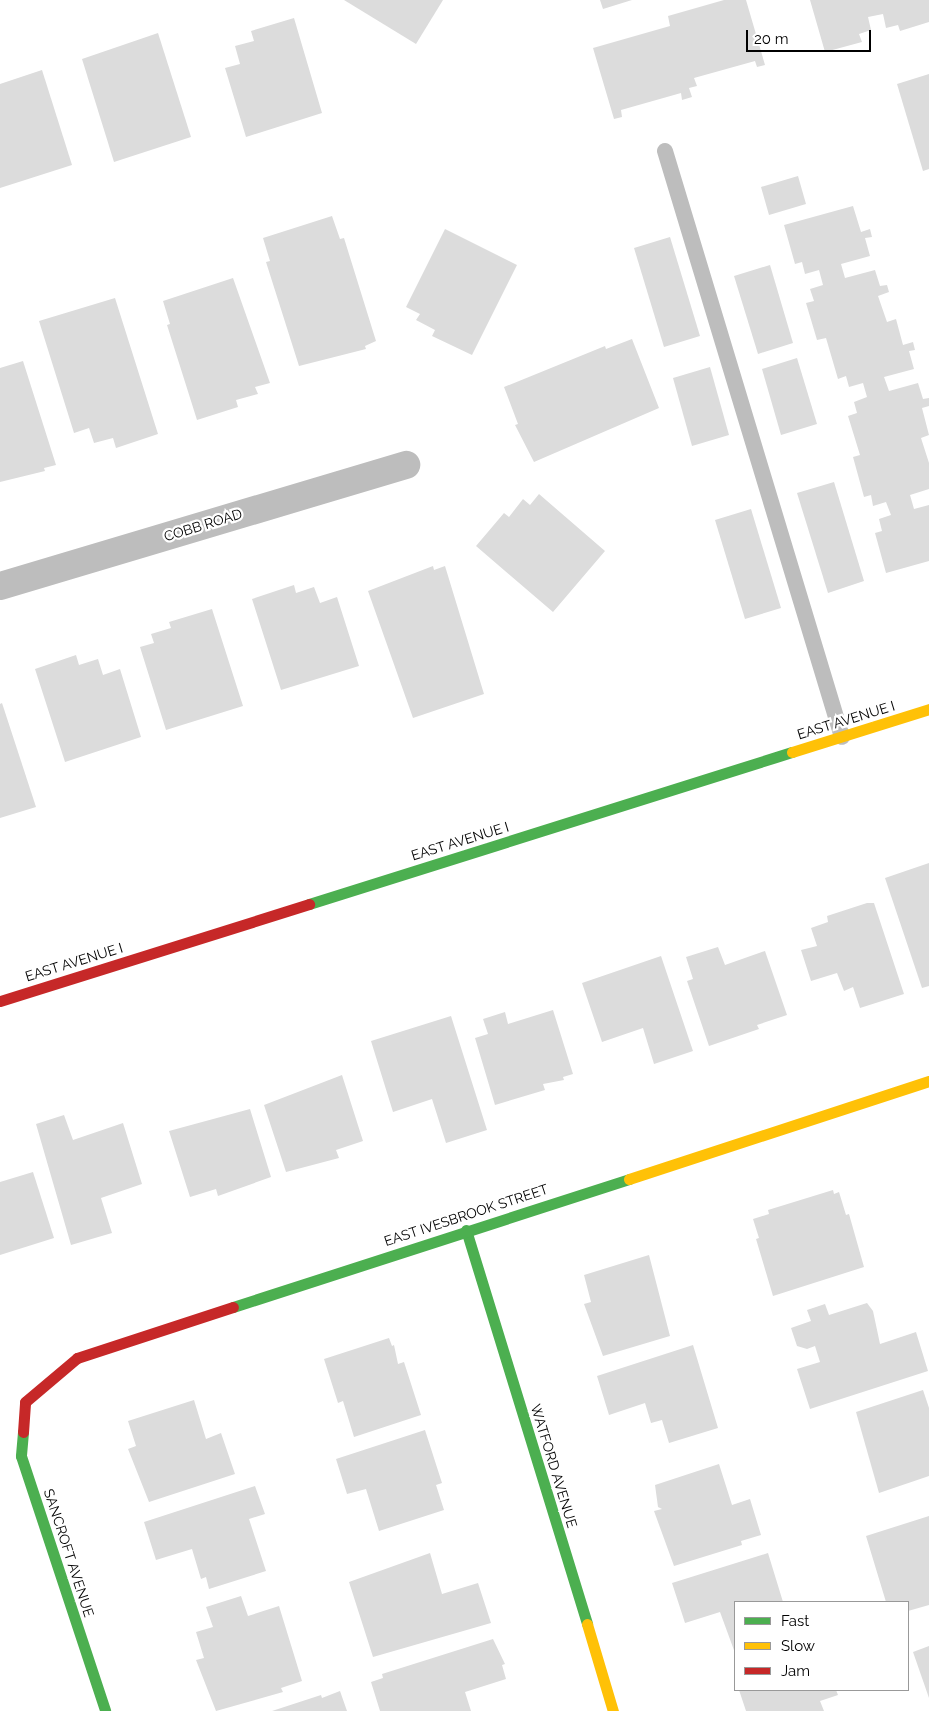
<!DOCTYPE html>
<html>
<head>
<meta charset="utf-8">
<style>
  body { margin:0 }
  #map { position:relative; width:929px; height:1711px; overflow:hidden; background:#fff; font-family:Raleway,sans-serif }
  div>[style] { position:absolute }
  .building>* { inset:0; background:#dcdcdc }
  .lane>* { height:16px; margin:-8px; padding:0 8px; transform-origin:8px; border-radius:8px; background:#bdbdbd }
  .street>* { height:28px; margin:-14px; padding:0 14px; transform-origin:14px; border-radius:14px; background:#bdbdbd }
  .fast>* { height:11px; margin:-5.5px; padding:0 5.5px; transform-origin:5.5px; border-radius:5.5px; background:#4caf50 }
  .slow>* { height:11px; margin:-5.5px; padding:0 5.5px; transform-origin:5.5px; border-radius:5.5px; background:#ffc107 }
  .jam>* { height:11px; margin:-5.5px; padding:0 5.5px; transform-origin:5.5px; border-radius:5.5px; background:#c62828 }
  span { translate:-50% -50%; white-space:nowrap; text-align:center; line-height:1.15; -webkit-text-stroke:4.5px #fff; paint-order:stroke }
  .street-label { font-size:14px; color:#000 }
  .legend { position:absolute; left:734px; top:1601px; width:175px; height:90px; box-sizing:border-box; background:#fff; border:1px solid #999; margin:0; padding:6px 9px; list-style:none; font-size:15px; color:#000 }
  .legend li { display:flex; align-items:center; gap:10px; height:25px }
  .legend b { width:25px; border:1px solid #999 }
  .scale { position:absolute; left:746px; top:30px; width:125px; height:22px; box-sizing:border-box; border:2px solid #000; border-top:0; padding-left:6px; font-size:15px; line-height:18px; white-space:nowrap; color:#000; -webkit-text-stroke:4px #fff; paint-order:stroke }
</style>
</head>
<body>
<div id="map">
  <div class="building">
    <i style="clip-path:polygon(344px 0,443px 0,416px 44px)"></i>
    <i style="clip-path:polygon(600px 0,632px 0,603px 9px)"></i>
    <i style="clip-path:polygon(724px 0,746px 0,765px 65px,757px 67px,755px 61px,694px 78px,697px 86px,689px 88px,692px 97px,682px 100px,681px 93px,621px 110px,622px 117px,614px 119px,593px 48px,670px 26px,668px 16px)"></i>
    <i style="clip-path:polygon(810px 0,929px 0,929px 22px,900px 31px,898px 25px,886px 28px,883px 14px,868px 17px,871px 30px,859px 34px,862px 42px,825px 52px)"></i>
    <i style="clip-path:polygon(294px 18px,322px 113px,246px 137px,225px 68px,240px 64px,235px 46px,254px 41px,251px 31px)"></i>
    <i style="clip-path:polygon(158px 33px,191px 137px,114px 162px,82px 59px)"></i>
    <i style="clip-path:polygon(42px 70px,72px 165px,0 188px,0 84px)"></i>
    <i style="clip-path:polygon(929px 74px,929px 169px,923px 171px,897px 84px)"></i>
    <i style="clip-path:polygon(798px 176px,806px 204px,769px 215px,761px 187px)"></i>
    <i style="clip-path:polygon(853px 206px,861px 232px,870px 229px,872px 237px,865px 238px,870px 256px,841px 264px,845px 278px,875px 270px,880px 286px,887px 285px,889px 292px,878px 296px,887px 322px,896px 319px,903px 345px,913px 342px,915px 350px,909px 351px,914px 369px,884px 377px,889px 391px,918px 383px,923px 399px,929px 398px,929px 406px,922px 408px,929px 435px,921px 438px,929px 463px,929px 489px,910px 495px,914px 509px,929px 505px,929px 561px,886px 573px,875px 533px,882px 531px,879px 519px,891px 515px,886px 502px,873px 506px,871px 495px,864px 497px,853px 457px,860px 455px,848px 416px,857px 413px,854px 402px,867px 397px,863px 383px,849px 387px,846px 376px,838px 379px,826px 338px,817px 340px,806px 303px,814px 301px,810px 289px,823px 285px,819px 270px,805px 274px,802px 262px,795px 264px,784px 225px)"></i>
    <i style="clip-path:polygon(332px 216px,340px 239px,344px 238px,376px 341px,365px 346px,366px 349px,299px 366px,266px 262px,270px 261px,263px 238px)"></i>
    <i style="clip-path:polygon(445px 229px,517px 265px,472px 355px,432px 336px,435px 330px,416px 320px,420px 314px,406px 307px)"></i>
    <i style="clip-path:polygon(670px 237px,700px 336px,664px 347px,634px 248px)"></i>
    <i style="clip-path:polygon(770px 265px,793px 343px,758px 354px,734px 276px)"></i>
    <i style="clip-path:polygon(233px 278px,270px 383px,255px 387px,258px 394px,236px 400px,238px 407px,197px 420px,167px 325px,170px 324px,163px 301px)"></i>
    <i style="clip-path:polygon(115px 298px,158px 434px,116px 448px,113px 438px,94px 443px,89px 428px,74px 433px,39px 321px)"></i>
    <i style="clip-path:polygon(632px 339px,659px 408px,534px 462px,515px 425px,518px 424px,504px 387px,605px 346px,606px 349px)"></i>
    <i style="clip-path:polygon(797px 358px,817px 424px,781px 435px,762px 369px)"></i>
    <i style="clip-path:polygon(23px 361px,56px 465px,44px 468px,45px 471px,0 482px,0 368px)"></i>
    <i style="clip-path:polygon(710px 367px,729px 435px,692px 446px,673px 378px)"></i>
    <i style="clip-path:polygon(834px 482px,864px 581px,828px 593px,797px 493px)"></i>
    <i style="clip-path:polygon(539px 494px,605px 551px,553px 612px,476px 546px,504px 513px,509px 517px,523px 499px,530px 505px)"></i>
    <i style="clip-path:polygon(751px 509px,781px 608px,745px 619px,715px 520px)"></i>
    <i style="clip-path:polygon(433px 566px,434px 570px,445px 566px,484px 694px,413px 718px,368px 591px)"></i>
    <i style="clip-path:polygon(294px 585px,296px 593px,314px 587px,320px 603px,337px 597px,359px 666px,281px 690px,252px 599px)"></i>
    <i style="clip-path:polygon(212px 609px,243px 706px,166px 730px,140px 647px,154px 643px,151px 634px,171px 628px,169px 622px)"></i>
    <i style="clip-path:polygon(76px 655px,79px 665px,98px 659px,103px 675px,120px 669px,141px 737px,65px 762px,35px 669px)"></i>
    <i style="clip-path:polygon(2px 703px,36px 807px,0 818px,0 704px)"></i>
    <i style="clip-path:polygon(929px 863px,929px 986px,922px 988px,885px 878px)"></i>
    <i style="clip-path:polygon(867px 903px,874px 903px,904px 994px,860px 1008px,853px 987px,844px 991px,837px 973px,811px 981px,801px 950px,817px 946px,811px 928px,828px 922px,827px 916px)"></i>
    <i style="clip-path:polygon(718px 947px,725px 965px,765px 951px,787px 1015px,757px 1025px,759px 1029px,709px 1046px,687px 981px,693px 979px,686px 957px)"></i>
    <i style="clip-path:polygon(661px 956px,693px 1051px,654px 1064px,643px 1028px,602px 1042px,582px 983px)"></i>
    <i style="clip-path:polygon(553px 1010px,573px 1074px,563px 1077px,564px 1080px,543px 1084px,545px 1090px,495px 1105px,475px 1038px,488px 1034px,483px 1019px,505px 1012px,508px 1024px)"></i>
    <i style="clip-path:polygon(451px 1016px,487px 1130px,446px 1143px,432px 1099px,393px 1112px,371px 1041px)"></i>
    <i style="clip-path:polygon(342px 1075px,363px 1141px,336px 1150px,339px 1158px,286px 1172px,264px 1105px)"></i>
    <i style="clip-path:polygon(250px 1109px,271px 1177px,218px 1196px,216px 1189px,190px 1197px,169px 1131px)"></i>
    <i style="clip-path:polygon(64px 1115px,73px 1140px,123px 1123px,142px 1184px,101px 1198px,112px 1233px,71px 1245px,36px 1124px)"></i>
    <i style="clip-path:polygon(33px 1172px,54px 1238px,0 1255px,0 1182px)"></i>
    <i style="clip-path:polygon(833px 1190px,834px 1194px,839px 1192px,846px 1215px,849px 1214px,864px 1267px,773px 1296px,756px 1239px,759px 1238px,753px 1219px,769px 1214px,768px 1210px)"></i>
    <i style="clip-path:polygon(649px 1255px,670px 1336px,603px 1356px,584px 1304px,591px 1302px,584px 1275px)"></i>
    <i style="clip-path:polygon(867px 1303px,873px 1311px,880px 1344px,916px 1332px,928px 1371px,810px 1409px,797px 1369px,820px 1362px,815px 1346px,807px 1349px,797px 1346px,791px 1328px,811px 1321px,807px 1310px,825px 1304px,829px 1315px)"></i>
    <i style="clip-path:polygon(389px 1338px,392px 1346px,394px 1345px,398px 1364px,404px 1362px,421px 1415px,354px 1437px,343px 1401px,338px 1403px,324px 1359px)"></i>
    <i style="clip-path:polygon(693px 1345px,718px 1428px,669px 1443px,662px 1420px,651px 1423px,645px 1403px,609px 1415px,597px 1376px)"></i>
    <i style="clip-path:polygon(923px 1390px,929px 1408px,929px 1476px,879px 1493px,856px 1412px)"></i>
    <i style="clip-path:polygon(194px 1400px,206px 1439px,221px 1433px,235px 1474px,149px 1502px,128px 1449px,136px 1446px,128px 1421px)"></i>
    <i style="clip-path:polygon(425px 1430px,442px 1483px,436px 1485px,444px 1510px,379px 1531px,366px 1489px,347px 1494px,336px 1459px)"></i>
    <i style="clip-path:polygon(719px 1464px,732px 1505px,750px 1499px,761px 1535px,741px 1541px,742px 1545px,674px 1566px,654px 1511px,662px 1509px,658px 1507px,655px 1485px)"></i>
    <i style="clip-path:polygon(255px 1486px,265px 1514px,249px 1519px,266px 1571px,209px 1589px,206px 1577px,201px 1579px,192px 1549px,156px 1560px,144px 1522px)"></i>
    <i style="clip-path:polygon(929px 1516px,929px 1605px,908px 1611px,908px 1602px,886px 1602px,866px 1536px)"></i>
    <i style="clip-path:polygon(430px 1553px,442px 1594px,478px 1583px,491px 1623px,373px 1657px,349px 1582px)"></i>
    <i style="clip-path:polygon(768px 1553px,783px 1602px,735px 1602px,735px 1653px,720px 1612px,685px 1623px,672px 1583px)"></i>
    <i style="clip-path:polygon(241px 1596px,248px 1616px,279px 1606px,302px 1681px,281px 1688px,283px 1692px,216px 1711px,196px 1660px,204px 1658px,196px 1632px,213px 1627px,206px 1607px)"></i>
    <i style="clip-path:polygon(493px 1639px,505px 1664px,502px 1665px,506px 1679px,465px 1692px,471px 1711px,380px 1711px,371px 1682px,383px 1678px,382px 1674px)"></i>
    <i style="clip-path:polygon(929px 1646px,929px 1698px,913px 1652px)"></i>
    <i style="clip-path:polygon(739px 1690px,836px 1690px,838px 1695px,820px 1701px,824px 1711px,746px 1711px)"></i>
    <i style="clip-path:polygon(340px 1691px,347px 1711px,272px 1711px,321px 1695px,322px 1698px)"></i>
  </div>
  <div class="lane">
    <i style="left:665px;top:151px;width:612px;rotate:73.19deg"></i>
  </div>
  <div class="street">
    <i style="left:0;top:586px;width:424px;rotate:-16.6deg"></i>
  </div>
  <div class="fast">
    <i style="left:309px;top:904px;width:506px;rotate:-17.47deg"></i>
    <i style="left:466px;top:1230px;width:412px;rotate:72.9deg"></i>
    <i style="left:233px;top:1307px;width:416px;rotate:-17.9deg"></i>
    <i style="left:23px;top:1432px;width:24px;rotate:95deg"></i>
    <i style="left:21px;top:1456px;width:268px;rotate:71.7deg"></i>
  </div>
  <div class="slow">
    <i style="left:792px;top:752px;width:144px;rotate:-17.4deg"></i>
    <i style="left:629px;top:1179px;width:316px;rotate:-18.1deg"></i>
    <i style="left:587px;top:1624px;width:91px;rotate:73.4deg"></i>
  </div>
  <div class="jam">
    <i style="left:0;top:1001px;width:324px;rotate:-17.4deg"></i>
    <i style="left:23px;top:1432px;width:30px;rotate:-86deg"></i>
    <i style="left:25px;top:1402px;width:68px;rotate:-40.2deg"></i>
    <i style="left:77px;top:1358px;width:164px;rotate:-18.1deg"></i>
  </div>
  <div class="street-label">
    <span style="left:203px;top:525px;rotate:-17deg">COBB ROAD</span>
    <span style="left:846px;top:720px;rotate:-17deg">EAST AVENUE I</span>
    <span style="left:460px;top:841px;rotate:-17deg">EAST AVENUE I</span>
    <span style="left:74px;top:962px;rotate:-17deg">EAST AVENUE I</span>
    <span style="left:466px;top:1215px;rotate:-18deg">EAST IVESBROOK STREET</span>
    <span style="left:554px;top:1466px;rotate:73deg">WATFORD AVENUE</span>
    <span style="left:69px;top:1553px;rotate:72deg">SANCROFT AVENUE</span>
  </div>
  <ul class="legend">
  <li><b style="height:6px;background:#4caf50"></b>Fast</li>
  <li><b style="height:6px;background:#ffc107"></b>Slow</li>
  <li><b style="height:6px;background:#c62828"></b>Jam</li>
  </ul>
  <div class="scale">20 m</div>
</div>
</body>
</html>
